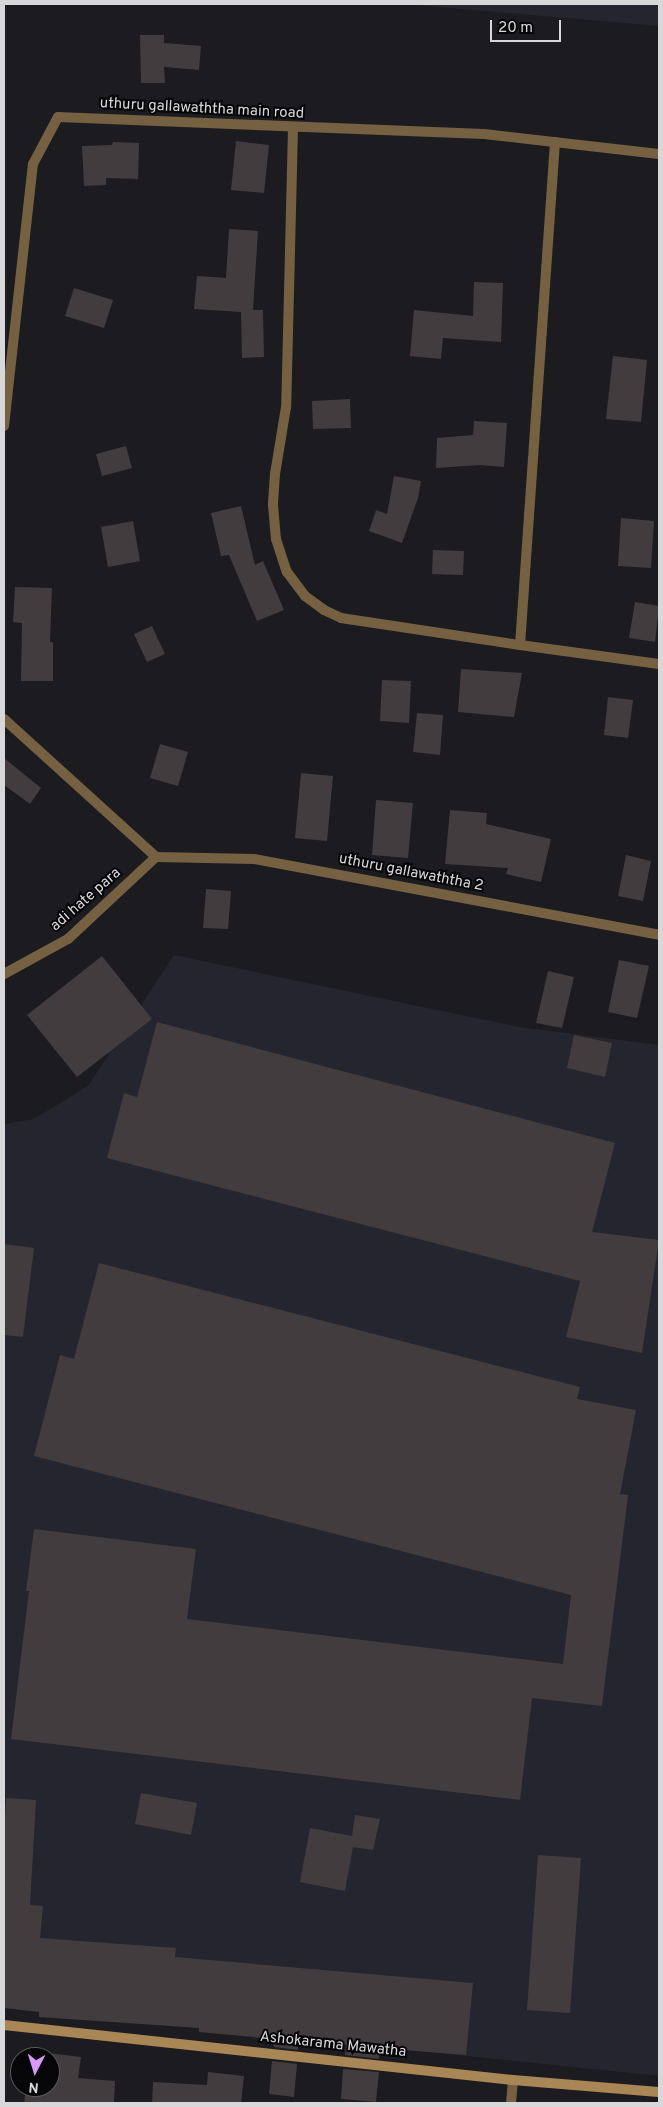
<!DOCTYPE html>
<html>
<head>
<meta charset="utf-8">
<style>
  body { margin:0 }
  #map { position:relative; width:663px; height:2107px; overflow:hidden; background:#1b1b20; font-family:Overpass,sans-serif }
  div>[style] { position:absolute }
  .built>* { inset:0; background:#24252e }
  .building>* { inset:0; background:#423c3e }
  .street>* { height:10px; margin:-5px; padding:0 5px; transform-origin:5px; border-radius:5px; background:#756042 }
  .secondary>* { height:10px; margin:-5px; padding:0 5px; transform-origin:5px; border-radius:5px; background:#a98655 }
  span { translate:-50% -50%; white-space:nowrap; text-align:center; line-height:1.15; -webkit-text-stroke:4px #060608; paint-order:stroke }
  .street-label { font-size:15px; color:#d8d8db }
  .frame { position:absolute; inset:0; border:5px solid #d8d8db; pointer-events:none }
  .north { position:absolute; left:10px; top:2047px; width:50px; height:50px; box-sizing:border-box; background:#060608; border:1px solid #5a5a5c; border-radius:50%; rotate:185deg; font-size:14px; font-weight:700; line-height:20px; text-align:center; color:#d8d8db }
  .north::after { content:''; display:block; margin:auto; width:18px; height:22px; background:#d99af7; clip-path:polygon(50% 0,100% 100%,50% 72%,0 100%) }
  .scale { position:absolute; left:490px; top:20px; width:71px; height:22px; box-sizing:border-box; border:2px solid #d8d8db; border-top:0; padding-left:6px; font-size:15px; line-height:18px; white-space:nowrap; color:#d8d8db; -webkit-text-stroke:4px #060608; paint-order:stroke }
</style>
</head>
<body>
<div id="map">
  <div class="built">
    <i style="clip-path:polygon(404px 4px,659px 4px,659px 26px)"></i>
    <i style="clip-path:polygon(174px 955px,519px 1027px,659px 1045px,659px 2076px,4px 2008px,4px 1124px,34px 1119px,88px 1086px)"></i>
  </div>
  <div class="building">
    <i style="clip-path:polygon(140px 35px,164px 35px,164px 43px,201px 46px,199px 70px,164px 67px,165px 83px,141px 83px)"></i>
    <i style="clip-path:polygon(236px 141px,269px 145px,264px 193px,231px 190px)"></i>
    <i style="clip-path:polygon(113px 142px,139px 143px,138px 179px,106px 178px,106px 185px,84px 186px,82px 146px,112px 145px)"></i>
    <i style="clip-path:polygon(229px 229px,258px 231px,253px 310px,263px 310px,264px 357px,242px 358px,241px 312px,194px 309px,197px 276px,226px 278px)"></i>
    <i style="clip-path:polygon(474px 282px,503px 283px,501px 342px,443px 338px,441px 359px,410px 356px,414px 310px,473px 316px)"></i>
    <i style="clip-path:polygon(74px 288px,113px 300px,104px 328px,65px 316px)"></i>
    <i style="clip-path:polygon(613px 356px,647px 360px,641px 422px,606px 419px)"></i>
    <i style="clip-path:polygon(350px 399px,351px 428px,313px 429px,312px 401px)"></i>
    <i style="clip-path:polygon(474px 421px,507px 423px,504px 467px,480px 465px,436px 468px,437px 438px,473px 435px)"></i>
    <i style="clip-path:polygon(126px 446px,132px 468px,102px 476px,96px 454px)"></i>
    <i style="clip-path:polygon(394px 476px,421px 481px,418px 498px,402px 543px,369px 531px,376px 510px,387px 514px)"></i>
    <i style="clip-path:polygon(241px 506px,255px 565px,263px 561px,284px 610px,257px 621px,229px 555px,221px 556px,211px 513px)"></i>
    <i style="clip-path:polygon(621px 518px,654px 521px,651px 568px,618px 566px)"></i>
    <i style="clip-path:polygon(133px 521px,140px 561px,108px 567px,101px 527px)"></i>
    <i style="clip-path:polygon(433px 550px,464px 551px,463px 575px,432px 574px)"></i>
    <i style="clip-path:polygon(15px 587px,52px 588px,50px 642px,53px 642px,53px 681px,21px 681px,22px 623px,13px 622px)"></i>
    <i style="clip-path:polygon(635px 602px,659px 606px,655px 642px,629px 638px)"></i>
    <i style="clip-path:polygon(152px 626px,165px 654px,147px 662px,134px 634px)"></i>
    <i style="clip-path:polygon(461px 669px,522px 673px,514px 717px,458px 712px)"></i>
    <i style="clip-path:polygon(382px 680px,411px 681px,409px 723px,380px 721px)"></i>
    <i style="clip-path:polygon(608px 697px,633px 700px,628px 738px,604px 735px)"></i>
    <i style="clip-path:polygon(417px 713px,443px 715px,440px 755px,413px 752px)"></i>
    <i style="clip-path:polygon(160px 744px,188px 752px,178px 786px,150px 778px)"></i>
    <i style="clip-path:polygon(4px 758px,41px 788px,30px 804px,4px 785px)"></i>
    <i style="clip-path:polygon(301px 773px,333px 776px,327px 841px,295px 838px)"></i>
    <i style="clip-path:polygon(376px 800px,413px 803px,408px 858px,372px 855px)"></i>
    <i style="clip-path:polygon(450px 810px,487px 813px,486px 824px,551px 839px,541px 882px,506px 874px,508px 868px,445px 864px)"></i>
    <i style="clip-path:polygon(626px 855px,651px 861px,643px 901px,618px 896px)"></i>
    <i style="clip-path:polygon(206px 889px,231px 891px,228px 929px,203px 928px)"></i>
    <i style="clip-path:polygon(102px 956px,152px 1019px,77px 1077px,27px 1015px)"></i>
    <i style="clip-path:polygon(619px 960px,649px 966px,637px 1018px,608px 1012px)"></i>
    <i style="clip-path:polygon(548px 971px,574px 977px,562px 1028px,536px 1023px)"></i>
    <i style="clip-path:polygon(157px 1022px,615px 1143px,592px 1232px,659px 1240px,642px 1353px,566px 1337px,580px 1281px,107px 1158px,124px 1093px,137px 1097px)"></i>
    <i style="clip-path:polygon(574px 1035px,612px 1043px,605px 1077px,567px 1068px)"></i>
    <i style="clip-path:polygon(4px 1244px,34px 1248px,23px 1337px,4px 1335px)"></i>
    <i style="clip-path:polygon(99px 1263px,580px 1387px,577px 1399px,636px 1410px,620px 1494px,628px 1495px,602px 1706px,532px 1698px,520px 1800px,11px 1739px,29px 1591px,26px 1591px,34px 1529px,196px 1549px,187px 1619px,563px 1664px,571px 1595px,34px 1456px,60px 1355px,74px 1359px)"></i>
    <i style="clip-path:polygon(141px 1793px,197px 1803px,191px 1835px,135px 1824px)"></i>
    <i style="clip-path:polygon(6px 1798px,36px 1800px,30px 1905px,43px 1906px,40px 1938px,176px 1948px,175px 1957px,473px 1983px,466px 2055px,380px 2048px,379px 2059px,345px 2055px,346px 2045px,299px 2041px,298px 2050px,274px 2047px,274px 2039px,199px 2032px,199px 2028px,39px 2017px,39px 2012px,4px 2008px,4px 1838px)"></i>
    <i style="clip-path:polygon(355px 1815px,380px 1819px,373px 1850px,353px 1847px,345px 1891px,300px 1882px,310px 1828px,352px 1836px)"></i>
    <i style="clip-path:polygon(538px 1855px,581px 1858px,570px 2013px,527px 2010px)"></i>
    <i style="clip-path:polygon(31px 2051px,81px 2057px,78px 2078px,115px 2081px,114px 2103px,24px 2103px,26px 2087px,50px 2087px,50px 2057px,30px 2057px)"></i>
    <i style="clip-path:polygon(272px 2061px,297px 2064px,294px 2097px,269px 2094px)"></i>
    <i style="clip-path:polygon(343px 2069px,379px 2072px,376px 2102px,341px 2099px)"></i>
    <i style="clip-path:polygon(208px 2072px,244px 2076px,241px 2103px,152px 2103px,153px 2082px,207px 2085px)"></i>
  </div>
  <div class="street">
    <i style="left:293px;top:128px;width:279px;rotate:91.4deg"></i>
    <i style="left:286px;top:407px;width:68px;rotate:99.3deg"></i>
    <i style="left:275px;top:474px;width:31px;rotate:94deg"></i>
    <i style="left:273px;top:505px;width:34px;rotate:85deg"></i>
    <i style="left:276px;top:539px;width:35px;rotate:72deg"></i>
    <i style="left:287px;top:572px;width:30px;rotate:53deg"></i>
    <i style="left:305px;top:596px;width:24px;rotate:36deg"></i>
    <i style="left:324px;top:610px;width:19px;rotate:25deg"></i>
    <i style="left:341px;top:618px;width:181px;rotate:8.6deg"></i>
    <i style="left:555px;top:142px;width:504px;rotate:93.98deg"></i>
    <i style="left:520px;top:645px;width:140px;rotate:7.8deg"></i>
    <i style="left:4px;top:426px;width:264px;rotate:-83.7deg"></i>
    <i style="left:33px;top:164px;width:53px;rotate:-62deg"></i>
    <i style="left:58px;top:117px;width:426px;rotate:2.3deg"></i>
    <i style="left:484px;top:134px;width:176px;rotate:6.5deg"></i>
    <i style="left:4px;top:719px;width:205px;rotate:42.2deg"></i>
    <i style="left:156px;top:857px;width:98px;rotate:1.2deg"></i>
    <i style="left:254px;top:859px;width:412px;rotate:10.6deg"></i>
    <i style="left:4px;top:974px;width:73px;rotate:-28.7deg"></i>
    <i style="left:68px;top:939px;width:120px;rotate:-43deg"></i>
    <i style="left:511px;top:2103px;width:23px;rotate:-85deg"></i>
  </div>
  <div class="secondary">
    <i style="left:4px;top:2025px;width:512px;rotate:6.17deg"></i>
    <i style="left:513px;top:2080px;width:146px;rotate:4.7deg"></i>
  </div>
  <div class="street-label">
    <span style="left:202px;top:109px;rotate:3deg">uthuru gallawaththa main road</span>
    <span style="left:411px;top:873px;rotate:11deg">uthuru gallawaththa 2</span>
    <span style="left:86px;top:900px;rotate:-41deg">adi hate para</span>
    <span style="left:333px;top:2045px;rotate:6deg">Ashokarama Mawatha</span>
  </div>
  <div class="frame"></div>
  <div class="north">N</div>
  <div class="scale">20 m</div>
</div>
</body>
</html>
